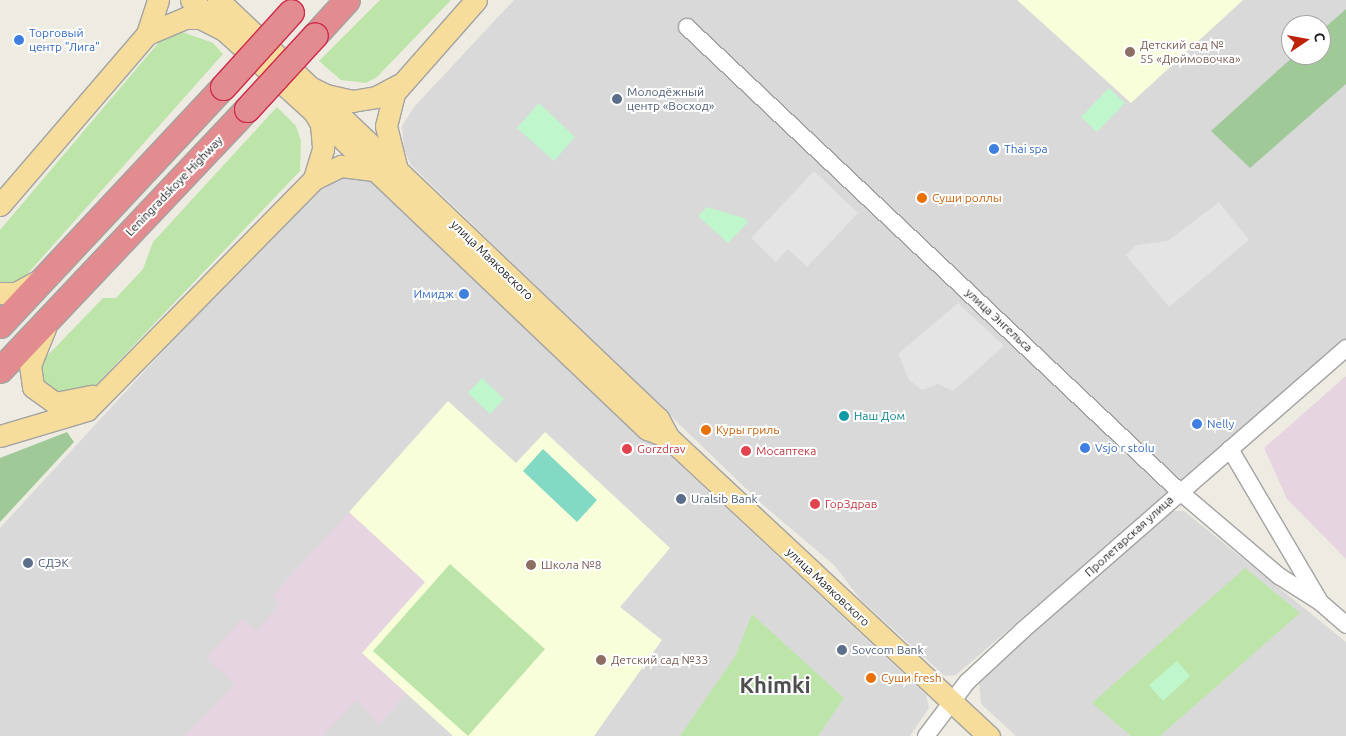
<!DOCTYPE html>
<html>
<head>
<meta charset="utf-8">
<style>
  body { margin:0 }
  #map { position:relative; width:1346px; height:736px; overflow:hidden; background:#edebe2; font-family:Ubuntu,sans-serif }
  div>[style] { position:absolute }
  .residential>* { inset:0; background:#dad9d9 }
  .industrial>* { inset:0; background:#e6d4e0 }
  .education>* { inset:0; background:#f8fdda }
  .grass>* { inset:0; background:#bee5a9 }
  .forest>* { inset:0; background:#9fca98 }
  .park>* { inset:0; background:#bff6cb }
  .pitch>* { inset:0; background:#82d9c4 }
  .parking>* { inset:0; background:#e4e4e4 }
  .roads { filter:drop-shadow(1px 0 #a3a3a3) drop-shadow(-1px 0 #a3a3a3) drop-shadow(0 1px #a3a3a3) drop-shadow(0 -1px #a3a3a3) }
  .minor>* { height:16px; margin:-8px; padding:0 8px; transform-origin:8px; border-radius:8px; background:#fff }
  .major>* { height:21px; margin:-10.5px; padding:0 10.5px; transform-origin:10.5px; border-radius:10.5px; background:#f7dd9c }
  .highway>* { height:25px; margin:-12.5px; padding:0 12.5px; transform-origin:12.5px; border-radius:12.5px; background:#e28c8f }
  .bridges { filter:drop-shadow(1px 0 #ce2b4b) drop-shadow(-1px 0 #ce2b4b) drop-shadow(0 1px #ce2b4b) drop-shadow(0 -1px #ce2b4b) }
  .highway-bridge>* { height:25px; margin:-12.5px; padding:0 12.5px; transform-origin:12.5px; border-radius:12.5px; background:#e28c8f }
  .dots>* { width:14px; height:14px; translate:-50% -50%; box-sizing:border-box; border:2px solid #fff; border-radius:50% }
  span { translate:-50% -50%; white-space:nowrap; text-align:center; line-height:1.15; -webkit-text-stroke:4px #fff; paint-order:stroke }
  .shop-label { font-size:12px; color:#366cbe }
  .left { translate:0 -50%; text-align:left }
  .right { translate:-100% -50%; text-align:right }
  .education-label { font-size:12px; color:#785e54 }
  .service-label { font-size:12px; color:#4e5e75 }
  .street-label { font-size:12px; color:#1c1c1c }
  .food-label { font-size:12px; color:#c56008 }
  .culture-label { font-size:12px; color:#0d838f }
  .health-label { font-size:12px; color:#be3a42 }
  .town-label { font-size:22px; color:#4f4f4f; font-weight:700 }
  .north { position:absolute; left:1281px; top:15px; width:50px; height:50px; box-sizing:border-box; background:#fff; border:1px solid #a4a4a4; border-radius:50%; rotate:78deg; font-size:14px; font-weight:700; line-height:20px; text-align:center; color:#1c1c1c }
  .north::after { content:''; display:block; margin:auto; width:18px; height:22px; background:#be2309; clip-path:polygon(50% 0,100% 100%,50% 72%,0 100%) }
</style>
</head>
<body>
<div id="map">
  <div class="residential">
    <i style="clip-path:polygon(evenodd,514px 0,1346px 0,1346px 339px,956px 675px,945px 676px,861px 600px,834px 565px,762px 504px,411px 165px,404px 149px,402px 126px,414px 107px,514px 0,1291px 25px,1321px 25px,1321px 55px,1291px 55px,1291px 25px)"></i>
    <i style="clip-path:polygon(361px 173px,390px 194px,926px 695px,929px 708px,910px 736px,0 736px,0 528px,318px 183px,331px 174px)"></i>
    <i style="clip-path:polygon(1170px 511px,1184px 511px,1346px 642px,1346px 736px,1016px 736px,981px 704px,979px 682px)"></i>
  </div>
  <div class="industrial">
    <i style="clip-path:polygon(1346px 376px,1346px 559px,1287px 499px,1264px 448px)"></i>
    <i style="clip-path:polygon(349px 512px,425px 582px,362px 653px,406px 694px,379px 725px,357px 700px,323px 736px,185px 736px,235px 684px,206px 658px,242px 619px,256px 631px,280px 604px,272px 596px)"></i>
  </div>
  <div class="education">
    <i style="clip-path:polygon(1017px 0,1243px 0,1131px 103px)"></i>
    <i style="clip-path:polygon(448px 401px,516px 463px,545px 432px,670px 548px,620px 607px,662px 640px,594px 736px,453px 736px,362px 653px,425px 582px,349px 512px)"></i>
  </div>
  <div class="grass">
    <i style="clip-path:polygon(380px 0,451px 0,377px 77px,366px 83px,341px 80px,319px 61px)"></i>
    <i style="clip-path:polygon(177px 30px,213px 43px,223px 54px,22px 280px,0 286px,0 230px,165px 35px)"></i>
    <i style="clip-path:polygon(277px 107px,296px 126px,301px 141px,300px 171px,92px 389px,63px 395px,43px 383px,41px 366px,45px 358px,103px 298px,116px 298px,143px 269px,153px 242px)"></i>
    <i style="clip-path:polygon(450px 564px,545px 649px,468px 736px,373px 651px)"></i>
    <i style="clip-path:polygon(1245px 568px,1300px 613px,1160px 736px,1131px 736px,1092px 703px)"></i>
    <i style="clip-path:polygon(752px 614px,844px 698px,818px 736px,680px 736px,736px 655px)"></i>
  </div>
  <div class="forest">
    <i style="clip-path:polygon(1346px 9px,1346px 84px,1250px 168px,1211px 131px,1295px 55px,1321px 55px,1321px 31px)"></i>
    <i style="clip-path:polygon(67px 432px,74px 442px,0 522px,0 458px)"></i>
  </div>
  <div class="park">
    <i style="clip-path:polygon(1109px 88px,1125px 103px,1097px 132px,1081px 117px)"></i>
    <i style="clip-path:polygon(539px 103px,575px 137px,554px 161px,517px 128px)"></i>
    <i style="clip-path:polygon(707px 207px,744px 218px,748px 222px,728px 243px,698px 216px)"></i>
    <i style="clip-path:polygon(482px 378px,504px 399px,490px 414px,468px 393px)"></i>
    <i style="clip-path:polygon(1177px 661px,1190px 676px,1163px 701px,1149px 685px)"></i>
  </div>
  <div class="pitch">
    <i style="clip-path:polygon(543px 449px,597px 500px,577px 522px,523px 471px)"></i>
  </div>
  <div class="parking">
    <i style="clip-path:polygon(814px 171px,858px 213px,807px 267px,788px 249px,776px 262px,751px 238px)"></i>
    <i style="clip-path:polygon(1219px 202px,1249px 240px,1169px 307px,1126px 255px,1137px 245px,1168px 241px)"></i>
    <i style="clip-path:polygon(958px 303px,1004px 346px,953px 391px,938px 384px,922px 390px,909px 380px,898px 354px)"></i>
  </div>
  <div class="roads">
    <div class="minor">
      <i style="left:687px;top:27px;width:676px;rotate:43.32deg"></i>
      <i style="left:1179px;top:491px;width:131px;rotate:40.4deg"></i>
      <i style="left:1279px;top:576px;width:49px;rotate:32.4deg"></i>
      <i style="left:1320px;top:602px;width:35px;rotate:41deg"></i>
      <i style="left:1230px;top:449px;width:175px;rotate:59.5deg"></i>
      <i style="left:926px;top:736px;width:68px;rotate:-52.8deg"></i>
      <i style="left:967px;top:682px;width:76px;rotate:-42.9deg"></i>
      <i style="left:1023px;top:630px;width:429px;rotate:-41.1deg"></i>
    </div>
    <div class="major">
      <i style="left:191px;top:0;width:166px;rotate:42.3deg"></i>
      <i style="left:314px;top:112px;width:14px;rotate:60deg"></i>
      <i style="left:321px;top:124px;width:25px;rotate:85deg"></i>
      <i style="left:323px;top:149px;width:31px;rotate:107deg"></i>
      <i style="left:218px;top:0;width:127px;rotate:43.4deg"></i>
      <i style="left:310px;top:87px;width:18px;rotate:27deg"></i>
      <i style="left:326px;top:95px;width:27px;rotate:13deg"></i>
      <i style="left:352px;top:101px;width:24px;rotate:-9deg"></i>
      <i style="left:376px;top:97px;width:26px;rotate:-28deg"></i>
      <i style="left:147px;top:34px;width:36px;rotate:-72deg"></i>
      <i style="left:310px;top:87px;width:480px;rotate:43.6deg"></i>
      <i style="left:658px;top:418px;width:21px;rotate:62deg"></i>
      <i style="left:668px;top:437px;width:439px;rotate:43deg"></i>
      <i style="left:314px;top:112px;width:460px;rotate:43.6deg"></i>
      <i style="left:647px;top:429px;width:22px;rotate:21deg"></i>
      <i style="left:396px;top:166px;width:41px;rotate:-104deg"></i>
      <i style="left:386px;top:126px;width:34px;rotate:-76deg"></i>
      <i style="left:394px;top:93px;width:124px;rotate:-48.6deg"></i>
      <i style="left:0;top:205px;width:225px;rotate:-49.3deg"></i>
      <i style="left:147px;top:34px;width:41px;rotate:-22.8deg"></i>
      <i style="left:185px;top:18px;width:15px"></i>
      <i style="left:200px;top:18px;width:27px;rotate:27deg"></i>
      <i style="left:0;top:293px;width:16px"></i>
      <i style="left:16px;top:293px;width:25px;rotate:-29deg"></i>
      <i style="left:45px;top:328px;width:40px;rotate:112deg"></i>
      <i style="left:30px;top:365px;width:22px;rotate:82deg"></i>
      <i style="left:33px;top:387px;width:27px;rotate:36deg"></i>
      <i style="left:55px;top:403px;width:38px;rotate:-11deg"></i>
      <i style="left:0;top:436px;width:91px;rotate:-16.6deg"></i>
      <i style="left:87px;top:410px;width:324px;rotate:-45.5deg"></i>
      <i style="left:314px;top:179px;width:30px;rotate:-26deg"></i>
      <i style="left:341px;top:166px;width:35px;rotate:7deg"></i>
    </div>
    <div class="highway">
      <i style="left:315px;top:35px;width:47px;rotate:-47.6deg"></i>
      <i style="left:0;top:325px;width:326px;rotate:-46.9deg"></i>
      <i style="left:0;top:370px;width:359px;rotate:-46.6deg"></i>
    </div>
  </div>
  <div class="bridges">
    <div class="highway-bridge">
      <i style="left:223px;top:87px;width:101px;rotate:-47.8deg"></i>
      <i style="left:247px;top:109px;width:100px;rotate:-47.4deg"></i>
    </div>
  </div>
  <div class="dots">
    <i style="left:19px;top:40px;background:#3f7fe0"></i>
    <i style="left:1130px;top:52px;background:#8d6e63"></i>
    <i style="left:617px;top:99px;background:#5c6f8a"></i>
    <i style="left:994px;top:149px;background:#3f7fe0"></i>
    <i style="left:922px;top:198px;background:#e8710a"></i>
    <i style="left:464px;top:294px;background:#3f7fe0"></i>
    <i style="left:844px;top:416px;background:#0f9aa8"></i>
    <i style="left:1197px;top:424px;background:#3f7fe0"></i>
    <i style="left:706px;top:430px;background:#e8710a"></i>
    <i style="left:1085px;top:448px;background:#3f7fe0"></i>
    <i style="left:627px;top:449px;background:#e0444e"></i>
    <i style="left:746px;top:451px;background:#e0444e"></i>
    <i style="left:681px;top:499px;background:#5c6f8a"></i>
    <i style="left:815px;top:504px;background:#e0444e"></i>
    <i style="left:28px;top:563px;background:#5c6f8a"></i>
    <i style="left:531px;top:565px;background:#8d6e63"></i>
    <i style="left:842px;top:650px;background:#5c6f8a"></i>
    <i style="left:601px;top:660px;background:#8d6e63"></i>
    <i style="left:871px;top:678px;background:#e8710a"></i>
  </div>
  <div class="shop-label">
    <span class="left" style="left:29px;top:40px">Торговый<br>центр "Лига"</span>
    <span class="left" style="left:1004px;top:149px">Thai spa</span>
    <span class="right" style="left:454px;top:294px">Имидж</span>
    <span class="left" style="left:1207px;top:424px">Nelly</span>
    <span class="left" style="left:1095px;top:448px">Vsjo r stolu</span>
  </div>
  <div class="education-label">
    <span class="left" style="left:1140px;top:52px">Детский сад №<br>55 «Дюймовочка»</span>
    <span class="left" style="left:541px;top:565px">Школа №8</span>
    <span class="left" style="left:611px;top:660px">Детский сад №33</span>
  </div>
  <div class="service-label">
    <span class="left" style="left:627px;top:99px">Молодёжный<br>центр «Восход»</span>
    <span class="left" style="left:691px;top:499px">Uralsib Bank</span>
    <span class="left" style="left:38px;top:563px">СДЭК</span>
    <span class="left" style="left:852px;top:650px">Sovcom Bank</span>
  </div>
  <div class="street-label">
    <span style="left:174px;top:186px;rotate:-46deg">Leningradskoye Highway</span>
    <span style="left:492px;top:260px;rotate:44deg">улица Маяковского</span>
    <span style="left:999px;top:320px;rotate:43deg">улица Энгельса</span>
    <span style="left:1129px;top:536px;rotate:-42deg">Пролетарская улица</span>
    <span style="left:828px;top:587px;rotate:43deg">улица Маяковского</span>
  </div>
  <div class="food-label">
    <span class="left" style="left:932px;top:198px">Суши роллы</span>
    <span class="left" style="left:716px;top:430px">Куры гриль</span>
    <span class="left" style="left:881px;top:678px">Суши fresh</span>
  </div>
  <div class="culture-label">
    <span class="left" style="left:854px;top:416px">Наш Дом</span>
  </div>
  <div class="health-label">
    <span class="left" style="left:637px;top:449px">Gorzdrav</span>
    <span class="left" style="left:756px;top:451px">Мосаптека</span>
    <span class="left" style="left:825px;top:504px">ГорЗдрав</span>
  </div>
  <div class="town-label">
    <span style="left:775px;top:685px">Khimki</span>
  </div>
  <div class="north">С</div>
</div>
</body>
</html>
